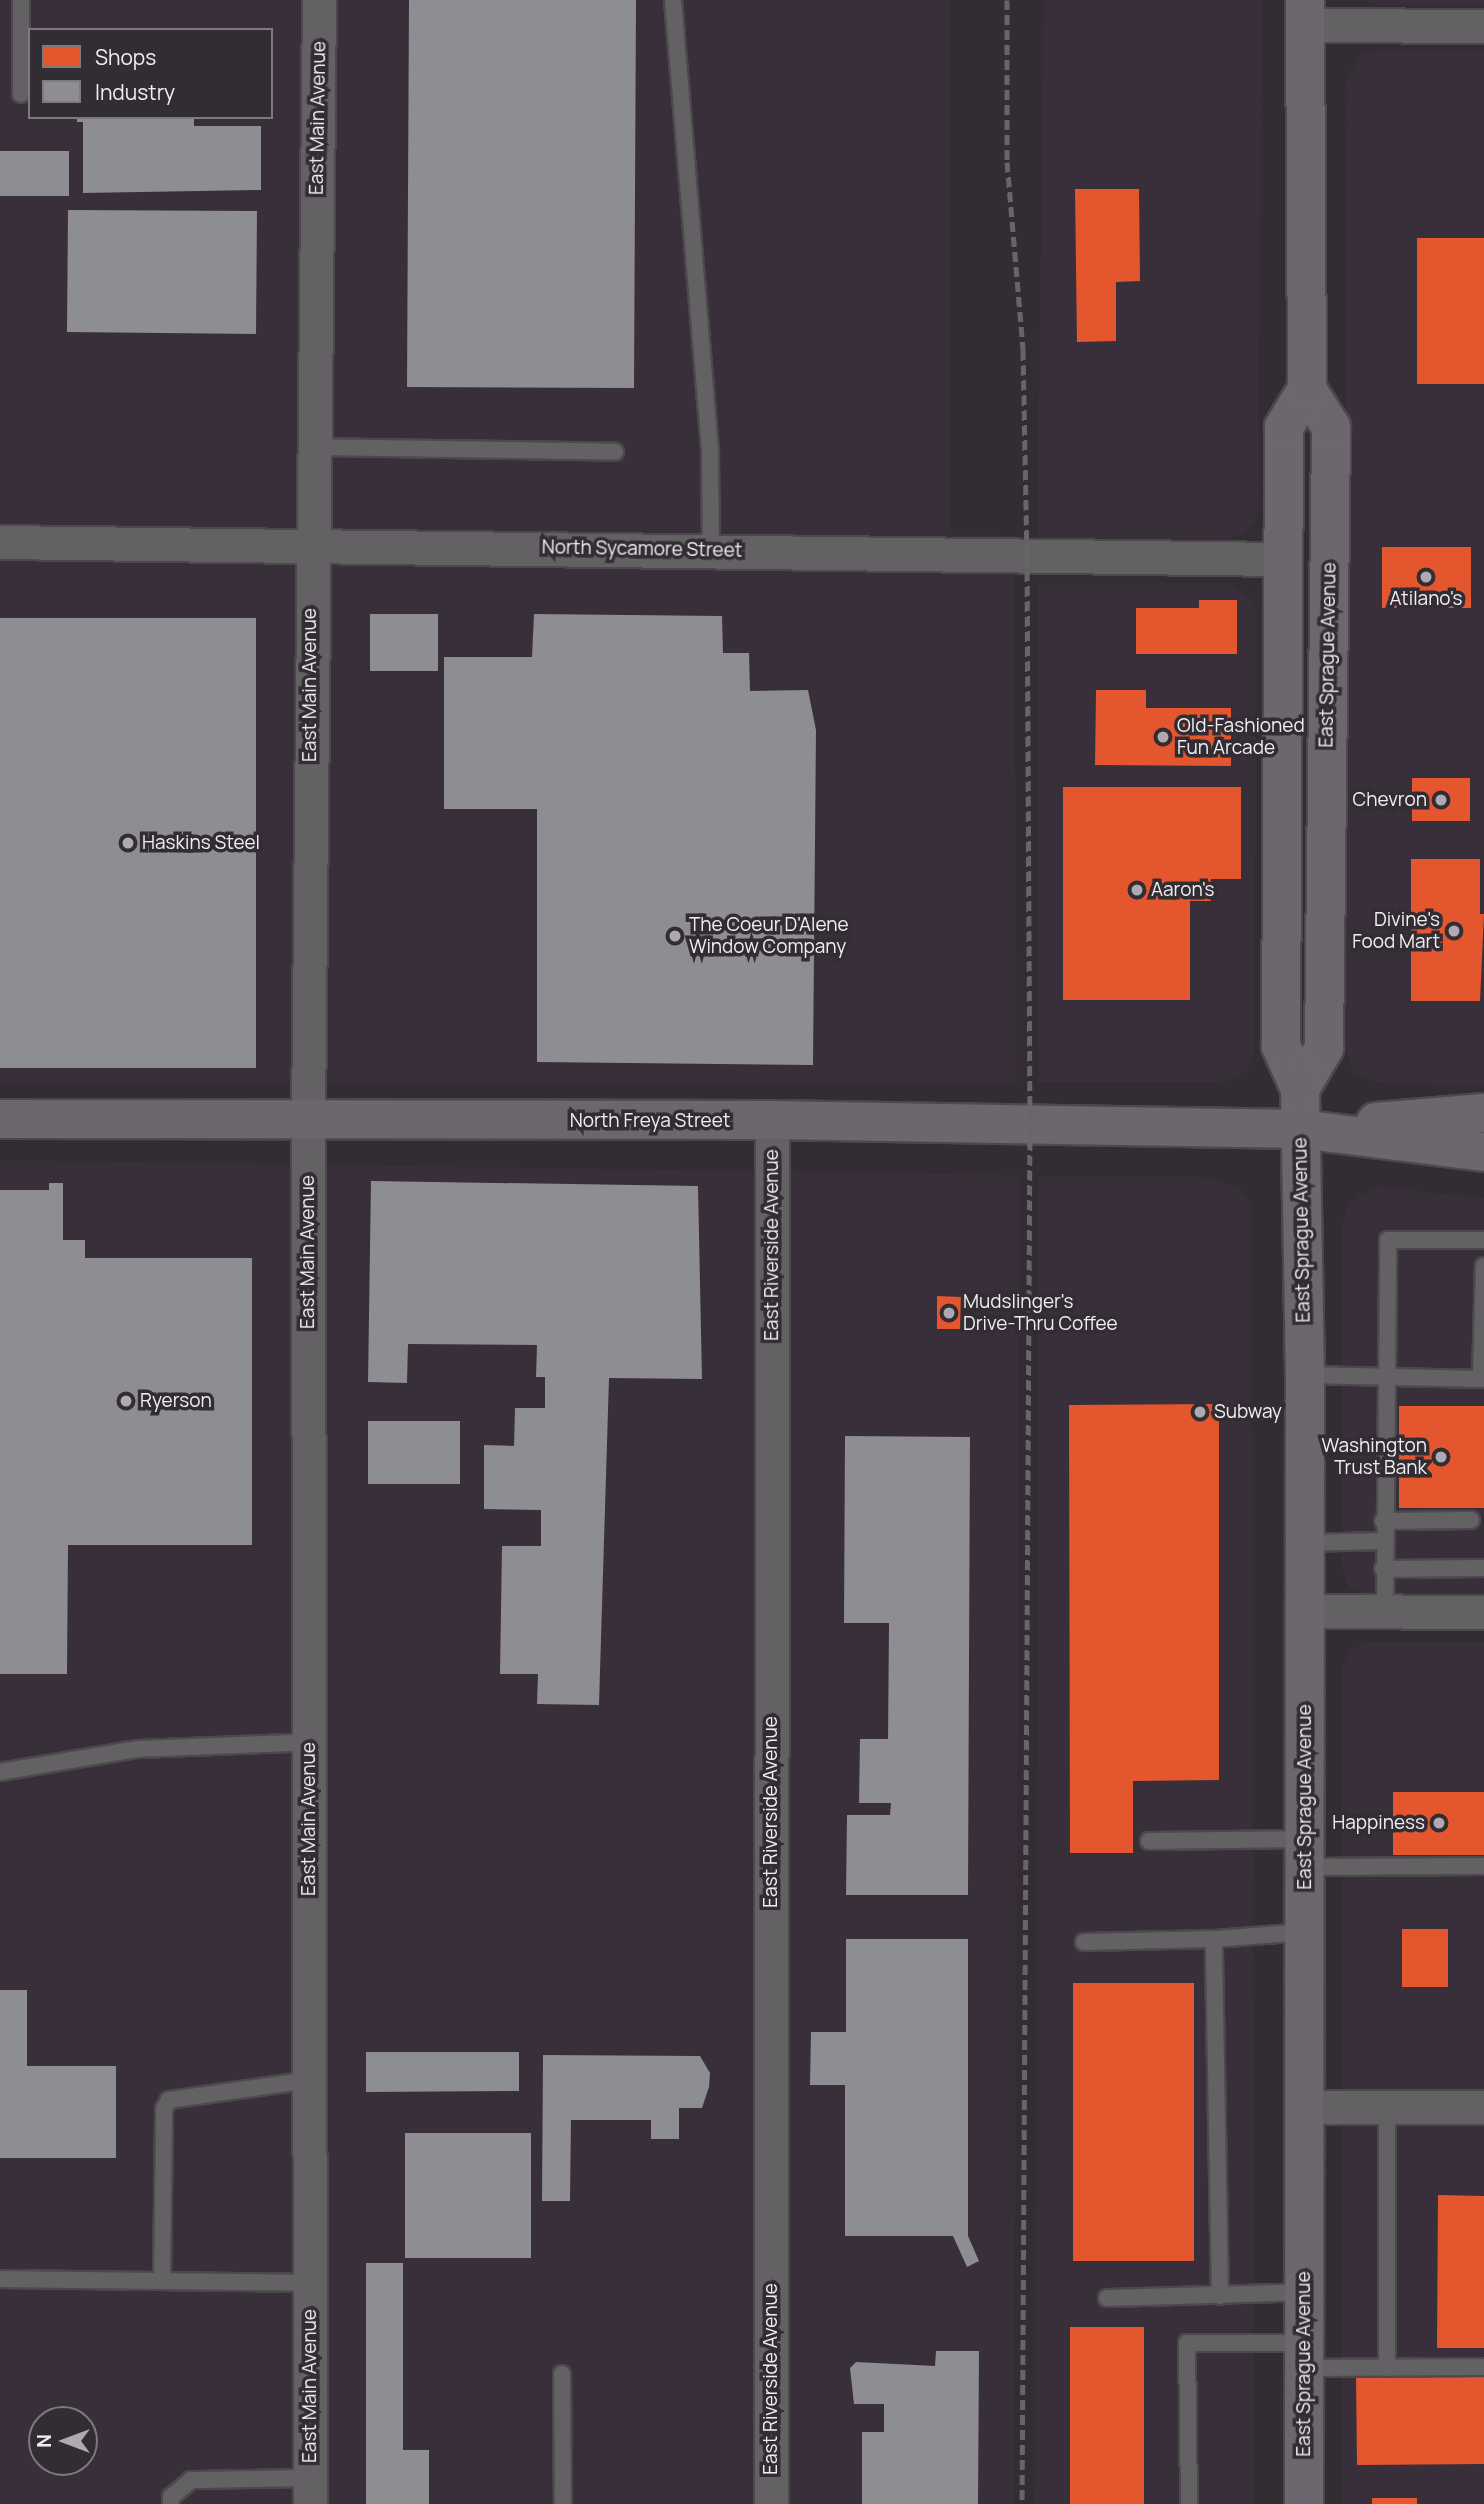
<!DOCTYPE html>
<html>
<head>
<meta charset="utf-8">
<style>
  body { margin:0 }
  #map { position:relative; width:1484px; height:2504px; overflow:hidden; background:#312d32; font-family:Manrope,sans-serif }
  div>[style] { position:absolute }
  .built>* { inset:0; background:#392f3a }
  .shops>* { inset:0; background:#e4572e }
  .industry>* { inset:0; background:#8d8d92 }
  .roads { filter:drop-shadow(2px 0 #4c494d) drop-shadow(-2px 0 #4c494d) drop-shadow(0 2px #4c494d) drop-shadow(0 -2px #4c494d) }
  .service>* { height:16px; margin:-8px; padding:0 8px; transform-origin:8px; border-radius:8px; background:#636163 }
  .minor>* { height:33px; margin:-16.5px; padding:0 16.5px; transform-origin:16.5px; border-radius:16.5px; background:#636163 }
  .primary>* { height:38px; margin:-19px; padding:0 19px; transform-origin:19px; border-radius:19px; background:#6d666e }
  .rail>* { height:5px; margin-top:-2.5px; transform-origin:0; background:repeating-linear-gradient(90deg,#686569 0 10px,transparent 0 15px) }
  .dots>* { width:19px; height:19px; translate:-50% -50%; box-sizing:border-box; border:4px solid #322c33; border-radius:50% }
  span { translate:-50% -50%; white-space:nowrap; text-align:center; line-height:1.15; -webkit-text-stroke:7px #322c33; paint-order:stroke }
  .street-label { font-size:19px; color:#f1edf2 }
  .poi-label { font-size:19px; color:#f1edf2 }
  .left { translate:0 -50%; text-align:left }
  .right { translate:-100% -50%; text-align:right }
  .legend { position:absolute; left:28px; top:28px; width:245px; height:91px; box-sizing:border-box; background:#322c33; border:2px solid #7e797f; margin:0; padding:9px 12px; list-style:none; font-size:21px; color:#f1edf2 }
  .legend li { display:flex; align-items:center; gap:14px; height:35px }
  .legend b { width:35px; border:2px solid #7e797f }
  .north { position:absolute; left:28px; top:2406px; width:70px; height:70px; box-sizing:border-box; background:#322c33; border:2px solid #7e797f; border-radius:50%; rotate:270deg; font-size:19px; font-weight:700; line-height:28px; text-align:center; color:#f1edf2 }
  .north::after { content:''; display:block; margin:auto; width:24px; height:32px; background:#aeaaaf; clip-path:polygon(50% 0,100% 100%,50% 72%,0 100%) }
</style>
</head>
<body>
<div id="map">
  <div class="built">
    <i style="clip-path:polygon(evenodd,0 0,951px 0,951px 535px,1014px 536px,1017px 1083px,0 1084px,0 0,30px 30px,271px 30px,271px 117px,30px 117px,30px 30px)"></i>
    <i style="clip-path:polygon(1044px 0,1262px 0,1258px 507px,1254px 523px,1244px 534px,1228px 539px,1037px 538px)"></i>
    <i style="clip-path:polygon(1362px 0,1484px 0,1484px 5px,1376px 5px)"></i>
    <i style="clip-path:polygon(1375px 51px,1484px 51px,1484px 1086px,1373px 1082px,1355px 1074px,1343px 1045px,1347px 80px,1359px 56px)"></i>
    <i style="clip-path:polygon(1037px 583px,1229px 583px,1251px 598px,1257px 612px,1254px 1053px,1249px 1068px,1237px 1078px,1218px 1082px,1038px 1082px)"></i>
    <i style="clip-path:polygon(evenodd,0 1160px,1020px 1175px,1014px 2504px,0 2504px,0 1160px,42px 2420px,84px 2420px,84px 2462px,42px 2462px,42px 2420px)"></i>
    <i style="clip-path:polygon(1038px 1176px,1201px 1176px,1241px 1189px,1252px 1205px,1254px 2504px,1035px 2504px)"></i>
    <i style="clip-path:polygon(1381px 1187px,1484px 1198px,1484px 1596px,1370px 1597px,1349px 1587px,1342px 1570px,1342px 1225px,1347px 1208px,1361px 1194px)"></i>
    <i style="clip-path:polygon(1366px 1642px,1484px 1642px,1484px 2504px,1342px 2504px,1342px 1667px,1351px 1650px)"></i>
  </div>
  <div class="shops">
    <i style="clip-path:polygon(1075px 189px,1139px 189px,1140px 281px,1116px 282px,1116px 341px,1077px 342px)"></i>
    <i style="clip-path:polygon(1417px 238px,1484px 238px,1484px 384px,1417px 384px)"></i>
    <i style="clip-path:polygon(1382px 547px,1471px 547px,1471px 608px,1382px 608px)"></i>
    <i style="clip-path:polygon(1199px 600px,1237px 600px,1237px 654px,1136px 654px,1136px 608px,1199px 608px)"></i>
    <i style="clip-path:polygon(1096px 690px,1146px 690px,1146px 708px,1231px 708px,1231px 766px,1095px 765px)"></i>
    <i style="clip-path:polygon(1412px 778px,1470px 778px,1470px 821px,1412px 821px)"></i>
    <i style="clip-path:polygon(1063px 787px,1241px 787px,1241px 879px,1211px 879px,1211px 901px,1190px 901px,1190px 1000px,1063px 1000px)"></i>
    <i style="clip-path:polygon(1411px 859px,1480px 859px,1480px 914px,1484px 914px,1480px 1001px,1411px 1001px)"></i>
    <i style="clip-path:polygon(937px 1296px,961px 1297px,960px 1329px,937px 1329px)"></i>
    <i style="clip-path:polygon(1219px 1404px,1219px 1780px,1133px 1781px,1133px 1853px,1070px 1853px,1069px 1405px)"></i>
    <i style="clip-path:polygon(1399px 1406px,1484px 1406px,1484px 1508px,1399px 1508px)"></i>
    <i style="clip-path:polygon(1393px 1792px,1484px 1792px,1484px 1855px,1393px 1855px)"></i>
    <i style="clip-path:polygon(1402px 1929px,1448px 1929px,1448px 1987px,1402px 1987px)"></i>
    <i style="clip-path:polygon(1073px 1983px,1194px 1983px,1194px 2261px,1073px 2261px)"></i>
    <i style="clip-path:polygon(1438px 2195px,1484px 2196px,1484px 2348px,1437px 2348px)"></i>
    <i style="clip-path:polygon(1070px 2327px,1144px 2327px,1144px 2504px,1070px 2504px)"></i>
    <i style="clip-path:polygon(1356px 2375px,1484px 2375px,1484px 2464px,1357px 2465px)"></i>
    <i style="clip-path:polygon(1372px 2498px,1417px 2498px,1417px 2504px,1372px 2504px)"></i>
  </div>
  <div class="industry">
    <i style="clip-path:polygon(409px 0,636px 0,634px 388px,407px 387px)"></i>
    <i style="clip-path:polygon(77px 117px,194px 117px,194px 126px,261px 126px,261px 190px,83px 193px,83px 122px,77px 122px)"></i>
    <i style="clip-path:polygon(0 151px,69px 151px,69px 196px,0 196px)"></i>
    <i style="clip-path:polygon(68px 210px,257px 211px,256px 334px,67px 332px)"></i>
    <i style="clip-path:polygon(370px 614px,438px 614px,438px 671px,370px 671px)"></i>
    <i style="clip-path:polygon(534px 614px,722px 616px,723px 653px,749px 653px,750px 691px,808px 690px,816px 730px,813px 1065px,537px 1062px,537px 809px,444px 809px,444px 657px,532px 657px)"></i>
    <i style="clip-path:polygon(0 618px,256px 618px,256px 1068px,0 1068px)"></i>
    <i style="clip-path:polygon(371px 1181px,698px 1186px,702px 1379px,609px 1378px,599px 1705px,537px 1704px,538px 1674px,500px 1674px,502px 1546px,541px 1546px,541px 1510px,484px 1509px,484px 1445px,514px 1446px,515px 1408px,545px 1408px,545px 1377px,536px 1377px,537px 1345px,408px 1344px,407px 1383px,368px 1382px)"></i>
    <i style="clip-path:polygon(49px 1183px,63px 1183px,63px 1240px,85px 1240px,85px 1258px,252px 1258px,252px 1545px,68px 1545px,67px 1674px,0 1674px,0 1190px,49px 1190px)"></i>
    <i style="clip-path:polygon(368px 1421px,460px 1421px,460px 1484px,368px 1484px)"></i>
    <i style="clip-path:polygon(845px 1436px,970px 1437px,968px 1895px,846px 1895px,847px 1815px,890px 1815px,891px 1803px,859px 1803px,860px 1739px,888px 1739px,889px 1623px,844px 1623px)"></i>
    <i style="clip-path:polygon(846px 1939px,968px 1939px,968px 2236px,979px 2261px,967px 2267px,953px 2236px,845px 2236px,845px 2085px,810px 2085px,811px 2032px,846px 2032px)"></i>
    <i style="clip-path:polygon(0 1990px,27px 1990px,27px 2066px,116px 2066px,116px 2158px,0 2158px)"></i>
    <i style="clip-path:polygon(366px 2052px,519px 2052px,519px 2091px,366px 2092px)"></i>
    <i style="clip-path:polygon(543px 2055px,700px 2056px,710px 2073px,709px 2087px,702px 2108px,679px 2108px,679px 2139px,651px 2139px,651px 2120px,571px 2120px,570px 2201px,542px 2201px)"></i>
    <i style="clip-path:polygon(405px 2133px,531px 2133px,531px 2258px,405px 2258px)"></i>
    <i style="clip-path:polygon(366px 2263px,403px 2263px,403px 2450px,429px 2450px,429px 2504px,366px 2504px)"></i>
    <i style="clip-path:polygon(936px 2351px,979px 2351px,978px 2504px,862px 2504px,862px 2432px,884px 2432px,884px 2404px,854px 2404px,850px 2368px,856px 2362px,935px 2366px)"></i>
  </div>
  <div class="roads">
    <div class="service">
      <i style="left:673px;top:0;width:455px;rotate:85.3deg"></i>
      <i style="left:710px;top:453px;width:96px;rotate:89.4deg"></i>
      <i style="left:21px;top:94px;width:94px;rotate:-90deg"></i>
      <i style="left:313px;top:447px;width:302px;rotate:0.9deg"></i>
      <i style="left:1305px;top:1375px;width:179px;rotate:1.3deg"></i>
      <i style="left:1481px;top:1378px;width:112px;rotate:-88.5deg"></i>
      <i style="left:1383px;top:1521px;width:88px;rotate:-0.7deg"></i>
      <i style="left:1304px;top:1543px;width:79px;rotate:-1.5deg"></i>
      <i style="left:1383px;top:1569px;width:101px;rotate:-0.6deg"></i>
      <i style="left:1385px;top:1611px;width:371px;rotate:-89.5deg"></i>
      <i style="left:1388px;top:1240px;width:96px"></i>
      <i style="left:0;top:1772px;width:140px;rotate:-9.5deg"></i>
      <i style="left:138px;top:1749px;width:171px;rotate:-2.3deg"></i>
      <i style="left:1149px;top:1841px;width:155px;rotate:-0.7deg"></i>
      <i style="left:1305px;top:1867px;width:179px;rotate:-0.3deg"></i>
      <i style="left:1084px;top:1942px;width:130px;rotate:-1.3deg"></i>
      <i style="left:1387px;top:2107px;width:261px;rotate:90deg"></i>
      <i style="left:0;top:2279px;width:310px;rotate:0.7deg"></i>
      <i style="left:162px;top:2281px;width:172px;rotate:-89.3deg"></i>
      <i style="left:164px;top:2109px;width:10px;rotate:-61deg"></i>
      <i style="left:169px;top:2100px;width:142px;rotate:-8.1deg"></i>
      <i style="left:1220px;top:2296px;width:357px;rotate:-91deg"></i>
      <i style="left:1214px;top:1939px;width:90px;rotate:-4.4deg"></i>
      <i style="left:1107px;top:2298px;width:197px;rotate:-1.7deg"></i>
      <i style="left:1304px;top:2368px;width:180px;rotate:-0.3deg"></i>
      <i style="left:562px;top:2374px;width:130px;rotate:89.6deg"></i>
      <i style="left:171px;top:2504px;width:7px;rotate:-90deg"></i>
      <i style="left:171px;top:2497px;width:26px;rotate:-40deg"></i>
      <i style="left:191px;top:2480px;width:119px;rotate:-1deg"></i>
      <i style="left:1189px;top:2504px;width:161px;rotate:-90.7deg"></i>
      <i style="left:1187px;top:2343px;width:117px"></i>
    </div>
    <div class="minor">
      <i style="left:1306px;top:25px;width:178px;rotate:0.3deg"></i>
      <i style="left:0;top:542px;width:1283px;rotate:0.76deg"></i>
      <i style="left:1305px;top:1611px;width:179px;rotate:0.3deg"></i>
      <i style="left:1304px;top:2107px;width:180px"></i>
      <i style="left:310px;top:2504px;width:1383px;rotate:-90.08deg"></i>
      <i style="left:308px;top:1121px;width:1121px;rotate:-89.44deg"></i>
      <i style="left:771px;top:2504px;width:1384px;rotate:-89.96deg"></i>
    </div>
    <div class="primary">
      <i style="left:1300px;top:1089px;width:48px;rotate:-59.7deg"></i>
      <i style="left:1324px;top:1048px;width:621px;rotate:-89.35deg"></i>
      <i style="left:1331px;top:427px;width:45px;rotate:-122.3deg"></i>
      <i style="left:0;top:1119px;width:772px;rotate:0.07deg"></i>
      <i style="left:772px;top:1120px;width:528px;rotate:0.98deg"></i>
      <i style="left:1300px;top:1129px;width:185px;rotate:7.1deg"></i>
      <i style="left:1376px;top:1122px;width:108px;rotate:-4.8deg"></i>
      <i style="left:1304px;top:2504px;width:1129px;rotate:-89.95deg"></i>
      <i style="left:1305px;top:1375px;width:286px;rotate:-91deg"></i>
      <i style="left:1300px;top:1089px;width:47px;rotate:-113.8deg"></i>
      <i style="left:1281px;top:1046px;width:619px;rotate:-89.72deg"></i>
      <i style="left:1284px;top:427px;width:44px;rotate:-58.8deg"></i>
      <i style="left:1307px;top:389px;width:389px;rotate:-90.3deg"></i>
    </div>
  </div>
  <div class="rail">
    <i style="left:1007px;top:0;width:162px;rotate:90deg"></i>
    <i style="left:1007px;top:162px;width:189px;rotate:85.1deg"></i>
    <i style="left:1023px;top:350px;width:206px;rotate:88.9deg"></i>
    <i style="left:1027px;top:556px;width:569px;rotate:89.7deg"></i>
    <i style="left:1030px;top:1125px;width:1379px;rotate:90.33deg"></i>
  </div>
  <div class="dots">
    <i style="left:1426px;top:577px;background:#aeaaaf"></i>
    <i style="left:1163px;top:737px;background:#aeaaaf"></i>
    <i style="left:1441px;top:800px;background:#aeaaaf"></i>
    <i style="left:128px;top:843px;background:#aeaaaf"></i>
    <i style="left:1137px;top:890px;background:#aeaaaf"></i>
    <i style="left:1454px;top:931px;background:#aeaaaf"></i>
    <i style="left:675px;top:936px;background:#aeaaaf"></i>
    <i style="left:949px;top:1313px;background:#aeaaaf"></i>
    <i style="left:126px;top:1401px;background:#aeaaaf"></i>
    <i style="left:1200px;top:1412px;background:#aeaaaf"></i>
    <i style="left:1441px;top:1457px;background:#aeaaaf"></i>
    <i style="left:1439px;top:1823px;background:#aeaaaf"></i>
  </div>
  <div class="street-label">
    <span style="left:318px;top:118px;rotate:-89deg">East Main Avenue</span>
    <span style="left:642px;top:549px;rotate:1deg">North Sycamore Street</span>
    <span style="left:1328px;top:655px;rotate:-89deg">East Sprague Avenue</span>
    <span style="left:310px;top:685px;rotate:-90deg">East Main Avenue</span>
    <span style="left:650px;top:1121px">North Freya Street</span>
    <span style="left:1302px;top:1230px;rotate:-91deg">East Sprague Avenue</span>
    <span style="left:772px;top:1245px;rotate:-90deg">East Riverside Avenue</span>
    <span style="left:308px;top:1252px;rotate:-90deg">East Main Avenue</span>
    <span style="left:1305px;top:1797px;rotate:-90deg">East Sprague Avenue</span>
    <span style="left:771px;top:1812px;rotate:-90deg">East Riverside Avenue</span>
    <span style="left:309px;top:1819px;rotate:-90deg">East Main Avenue</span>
    <span style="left:1304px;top:2364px;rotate:-90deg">East Sprague Avenue</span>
    <span style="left:771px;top:2379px;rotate:-90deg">East Riverside Avenue</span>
    <span style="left:310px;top:2386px;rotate:-90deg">East Main Avenue</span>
  </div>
  <div class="poi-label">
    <span style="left:1426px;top:599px">Atilano's</span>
    <span class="left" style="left:1177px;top:737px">Old-Fashioned<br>Fun Arcade</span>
    <span class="right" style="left:1427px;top:800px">Chevron</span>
    <span class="left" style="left:142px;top:843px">Haskins Steel</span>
    <span class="left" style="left:1151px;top:890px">Aaron's</span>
    <span class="right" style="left:1440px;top:931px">Divine's<br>Food Mart</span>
    <span class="left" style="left:689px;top:936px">The Coeur D'Alene<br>Window Company</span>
    <span class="left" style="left:963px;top:1313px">Mudslinger's<br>Drive-Thru Coffee</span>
    <span class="left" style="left:140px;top:1401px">Ryerson</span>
    <span class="left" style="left:1214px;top:1412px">Subway</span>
    <span class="right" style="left:1427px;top:1457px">Washington<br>Trust Bank</span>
    <span class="right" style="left:1425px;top:1823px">Happiness</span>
  </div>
  <ul class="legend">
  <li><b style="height:19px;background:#e4572e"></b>Shops</li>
  <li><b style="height:19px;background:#8d8d92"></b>Industry</li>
  </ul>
  <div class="north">N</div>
</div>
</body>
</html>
